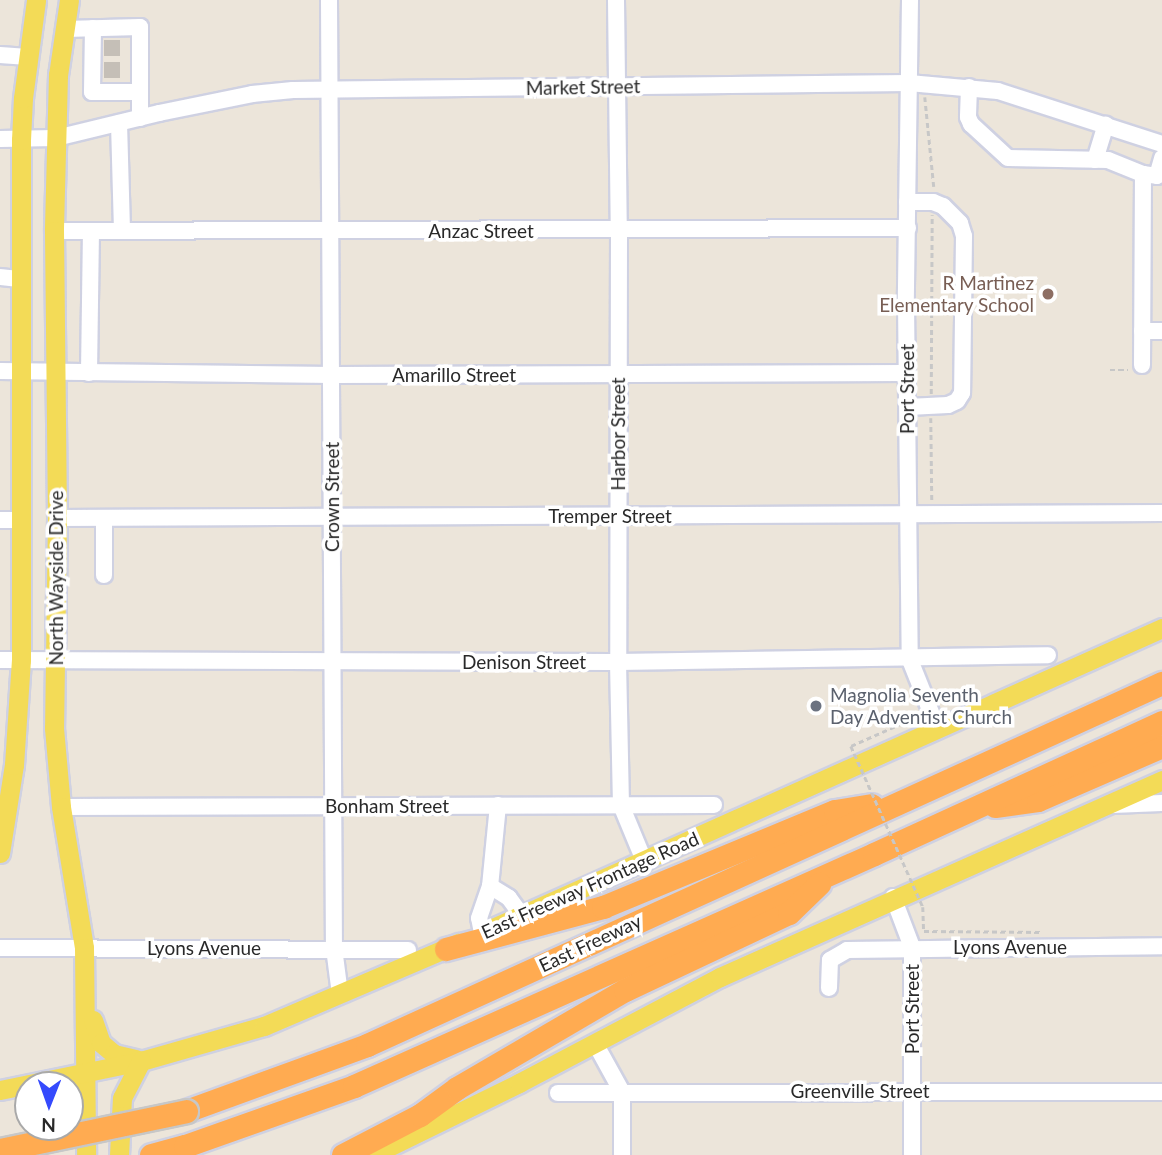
<!DOCTYPE html>
<html>
<head>
<meta charset="utf-8">
<style>
  body { margin:0 }
  #map { position:relative; width:1162px; height:1155px; overflow:hidden; background:#ece5da; font-family:Lato,sans-serif }
  div>[style] { position:absolute }
  .minor-tunnel>* { height:16px; margin-top:-8px; transform-origin:0; background:repeating-linear-gradient(90deg,#c5bfb7 0 16px,transparent 0 24px) }
  .path>* { height:2.5px; margin-top:-1.25px; transform-origin:0; background:repeating-linear-gradient(90deg,#c7c7c7 0 5px,transparent 0 8.5px) }
  .roads { filter:drop-shadow(2px 0 #cfd1e2) drop-shadow(-2px 0 #cfd1e2) drop-shadow(0 2px #cfd1e2) drop-shadow(0 -2px #cfd1e2) }
  .minor>* { height:16px; margin:-8px; padding:0 8px; transform-origin:8px; border-radius:8px; background:#fff }
  .major>* { height:19px; margin:-9.5px; padding:0 9.5px; transform-origin:9.5px; border-radius:9.5px; background:#f3db57 }
  .highway>* { height:23px; margin:-11.5px; padding:0 11.5px; transform-origin:11.5px; border-radius:11.5px; background:#ffab51 }
  .path-bridge>* { height:2.5px; margin-top:-1.25px; transform-origin:0; background:repeating-linear-gradient(90deg,#c7c7c7 0 5px,transparent 0 8.5px) }
  .bridges { filter:drop-shadow(2px 0 #c7c7c7) drop-shadow(-2px 0 #c7c7c7) drop-shadow(0 2px #c7c7c7) drop-shadow(0 -2px #c7c7c7) }
  .highway-bridge>* { height:23px; margin:-11.5px; padding:0 11.5px; transform-origin:11.5px; border-radius:11.5px; background:#ffab51 }
  .dots>* { width:19px; height:19px; translate:-50% -50%; box-sizing:border-box; border:4px solid #fff; border-radius:50% }
  span { translate:-50% -50%; white-space:nowrap; text-align:center; line-height:1.15; -webkit-text-stroke:7px #fff; paint-order:stroke }
  .street-label { font-size:19px; color:#292929 }
  .education-label { font-size:19px; color:#785e54 }
  .right { translate:-100% -50%; text-align:right }
  .worship-label { font-size:19px; color:#5b616d }
  .left { translate:0 -50%; text-align:left }
  .north { position:absolute; left:14px; top:1071px; width:70px; height:70px; box-sizing:border-box; background:#fff; border:2px solid #a9a9a9; border-radius:50%; rotate:181deg; font-size:19px; font-weight:700; line-height:28px; text-align:center; color:#292929 }
  .north::after { content:''; display:block; margin:auto; width:24px; height:32px; background:#354afd; clip-path:polygon(50% 0,100% 100%,50% 72%,0 100%) }
</style>
</head>
<body>
<div id="map">
  <div class="minor-tunnel">
    <i style="left:104px;top:48px;width:24px"></i>
    <i style="left:104px;top:70px;width:23px"></i>
  </div>
  <div class="path">
    <i style="left:925px;top:97px;width:90px;rotate:84.3deg"></i>
    <i style="left:1110px;top:370px;width:18px"></i>
    <i style="left:931px;top:394px;width:179px;rotate:-89.7deg"></i>
    <i style="left:931px;top:418px;width:84px;rotate:89.3deg"></i>
    <i style="left:851px;top:746px;width:59px;rotate:-24deg"></i>
    <i style="left:905px;top:722px;width:4px;rotate:76deg"></i>
    <i style="left:923px;top:907px;width:24px;rotate:88deg"></i>
    <i style="left:924px;top:931px;width:116px;rotate:0.5deg"></i>
  </div>
  <div class="roads">
    <div class="minor">
      <i style="left:329px;top:0;width:948px;rotate:89.7deg"></i>
      <i style="left:334px;top:948px;width:46px;rotate:82.6deg"></i>
      <i style="left:616px;top:0;width:231px;rotate:89.3deg"></i>
      <i style="left:619px;top:231px;width:431px;rotate:90.1deg"></i>
      <i style="left:618px;top:662px;width:143px;rotate:88.8deg"></i>
      <i style="left:621px;top:805px;width:63px;rotate:67.5deg"></i>
      <i style="left:910px;top:0;width:302px;rotate:90.8deg"></i>
      <i style="left:906px;top:302px;width:358px;rotate:89.4deg"></i>
      <i style="left:910px;top:660px;width:75px;rotate:68.2deg"></i>
      <i style="left:93px;top:28px;width:64px;rotate:90.9deg"></i>
      <i style="left:92px;top:92px;width:48px"></i>
      <i style="left:65px;top:29px;width:75px;rotate:-1.5deg"></i>
      <i style="left:140px;top:27px;width:91px;rotate:90deg"></i>
      <i style="left:0;top:55px;width:28px;rotate:4deg"></i>
      <i style="left:969px;top:87px;width:30px;rotate:92deg"></i>
      <i style="left:968px;top:117px;width:8px;rotate:67deg"></i>
      <i style="left:971px;top:124px;width:50px;rotate:42.6deg"></i>
      <i style="left:1008px;top:158px;width:100px;rotate:1.1deg"></i>
      <i style="left:1108px;top:160px;width:38px;rotate:22deg"></i>
      <i style="left:1143px;top:174px;width:14px;rotate:8deg"></i>
      <i style="left:1157px;top:176px;width:19px;rotate:-74deg"></i>
      <i style="left:119px;top:123px;width:108px;rotate:88.4deg"></i>
      <i style="left:0;top:139px;width:56px;rotate:-1deg"></i>
      <i style="left:56px;top:138px;width:106px;rotate:-13.6deg"></i>
      <i style="left:159px;top:113px;width:95px;rotate:-11.5deg"></i>
      <i style="left:252px;top:94px;width:41px;rotate:-5.6deg"></i>
      <i style="left:293px;top:90px;width:616px;rotate:-0.65deg"></i>
      <i style="left:909px;top:83px;width:89px;rotate:5.1deg"></i>
      <i style="left:998px;top:91px;width:172px;rotate:17.9deg"></i>
      <i style="left:1095px;top:160px;width:37px;rotate:-73deg"></i>
      <i style="left:907px;top:202px;width:26px"></i>
      <i style="left:933px;top:202px;width:11px;rotate:22deg"></i>
      <i style="left:943px;top:206px;width:24px;rotate:45deg"></i>
      <i style="left:960px;top:223px;width:14px;rotate:73deg"></i>
      <i style="left:964px;top:236px;width:157px;rotate:90.7deg"></i>
      <i style="left:962px;top:393px;width:9px;rotate:122deg"></i>
      <i style="left:957px;top:401px;width:10px;rotate:156deg"></i>
      <i style="left:948px;top:405px;width:40px;rotate:177.1deg"></i>
      <i style="left:54px;top:231px;width:854px;rotate:-0.2deg"></i>
      <i style="left:0;top:277px;width:20px;rotate:6deg"></i>
      <i style="left:1142px;top:331px;width:20px"></i>
      <i style="left:1142px;top:365px;width:191px;rotate:-89.7deg"></i>
      <i style="left:0;top:371px;width:333px;rotate:0.7deg"></i>
      <i style="left:333px;top:375px;width:574px;rotate:-0.2deg"></i>
      <i style="left:89px;top:373px;width:142px;rotate:-89.2deg"></i>
      <i style="left:57px;top:518px;width:1105px;rotate:-0.26deg"></i>
      <i style="left:0;top:520px;width:19px"></i>
      <i style="left:104px;top:575px;width:57px;rotate:-90deg"></i>
      <i style="left:0;top:660px;width:618px;rotate:0.19deg"></i>
      <i style="left:618px;top:662px;width:430px;rotate:-0.9deg"></i>
      <i style="left:498px;top:805px;width:81px;rotate:95.6deg"></i>
      <i style="left:490px;top:886px;width:22px;rotate:32deg"></i>
      <i style="left:509px;top:898px;width:22px;rotate:54deg"></i>
      <i style="left:1112px;top:805px;width:50px;rotate:-2.3deg"></i>
      <i style="left:61px;top:807px;width:653px;rotate:-0.18deg"></i>
      <i style="left:893px;top:897px;width:53px;rotate:69.2deg"></i>
      <i style="left:912px;top:947px;width:208px;rotate:90deg"></i>
      <i style="left:482px;top:933px;width:15px;rotate:-101deg"></i>
      <i style="left:479px;top:918px;width:34px;rotate:-71deg"></i>
      <i style="left:0;top:948px;width:408px;rotate:0.3deg"></i>
      <i style="left:829px;top:988px;width:28px;rotate:-88deg"></i>
      <i style="left:830px;top:960px;width:20px;rotate:-30deg"></i>
      <i style="left:847px;top:950px;width:315px;rotate:-0.7deg"></i>
      <i style="left:595px;top:1043px;width:56px;rotate:61.1deg"></i>
      <i style="left:622px;top:1092px;width:63px;rotate:90deg"></i>
      <i style="left:558px;top:1093px;width:604px;rotate:-0.09deg"></i>
    </div>
    <div class="major">
      <i style="left:69px;top:0;width:76px;rotate:98.3deg"></i>
      <i style="left:58px;top:75px;width:156px;rotate:91.5deg"></i>
      <i style="left:54px;top:231px;width:287px;rotate:89.4deg"></i>
      <i style="left:57px;top:518px;width:210px;rotate:90.8deg"></i>
      <i style="left:54px;top:728px;width:79px;rotate:84.9deg"></i>
      <i style="left:61px;top:807px;width:143px;rotate:80.7deg"></i>
      <i style="left:84px;top:948px;width:207px;rotate:89.4deg"></i>
      <i style="left:0;top:853px;width:89px;rotate:-81deg"></i>
      <i style="left:14px;top:765px;width:105px;rotate:-86.2deg"></i>
      <i style="left:21px;top:660px;width:520px;rotate:-90deg"></i>
      <i style="left:21px;top:140px;width:42px;rotate:-87.3deg"></i>
      <i style="left:23px;top:98px;width:99px;rotate:-82.4deg"></i>
      <i style="left:493px;top:928px;width:733px;rotate:-24.15deg"></i>
      <i style="left:93px;top:1020px;width:24px;rotate:71deg"></i>
      <i style="left:101px;top:1043px;width:17px;rotate:40deg"></i>
      <i style="left:114px;top:1054px;width:23px;rotate:13deg"></i>
      <i style="left:0;top:1090px;width:144px;rotate:-11.6deg"></i>
      <i style="left:141px;top:1061px;width:128px;rotate:-15.9deg"></i>
      <i style="left:264px;top:1026px;width:212px;rotate:-23.1deg"></i>
      <i style="left:119px;top:1155px;width:57px;rotate:-87deg"></i>
      <i style="left:122px;top:1098px;width:42px;rotate:-62.8deg"></i>
      <i style="left:372px;top:1155px;width:164px;rotate:-26.1deg"></i>
      <i style="left:519px;top:1083px;width:227px;rotate:-27.8deg"></i>
      <i style="left:720px;top:977px;width:484px;rotate:-24deg"></i>
    </div>
    <div class="highway">
      <i style="left:995px;top:806px;width:43px;rotate:-7.9deg"></i>
      <i style="left:1038px;top:800px;width:135px;rotate:-23.5deg"></i>
      <i style="left:446px;top:949px;width:163px;rotate:-15deg"></i>
      <i style="left:603px;top:907px;width:251px;rotate:-22.5deg"></i>
      <i style="left:835px;top:811px;width:37px;rotate:-9deg"></i>
      <i style="left:186px;top:1111px;width:193px;rotate:-20deg"></i>
      <i style="left:367px;top:1045px;width:874px;rotate:-24.48deg"></i>
      <i style="left:151px;top:1155px;width:35px;rotate:-15deg"></i>
      <i style="left:185px;top:1146px;width:179px;rotate:-19.5deg"></i>
      <i style="left:354px;top:1086px;width:569px;rotate:-24.04deg"></i>
      <i style="left:874px;top:854px;width:317px;rotate:-24.6deg"></i>
      <i style="left:343px;top:1155px;width:87px;rotate:-27.5deg"></i>
      <i style="left:420px;top:1115px;width:46px;rotate:-36.1deg"></i>
      <i style="left:457px;top:1088px;width:194px;rotate:-30.3deg"></i>
      <i style="left:625px;top:990px;width:181px;rotate:-25.2deg"></i>
      <i style="left:789px;top:913px;width:42px;rotate:-44deg"></i>
    </div>
  </div>
  <div class="path-bridge">
    <i style="left:851px;top:746px;width:176px;rotate:65.9deg"></i>
  </div>
  <div class="bridges">
    <div class="highway-bridge">
      <i style="left:0;top:1150px;width:190px;rotate:-11.8deg"></i>
    </div>
  </div>
  <div class="dots">
    <i style="left:1048px;top:294px;background:#8d6e63"></i>
    <i style="left:816px;top:706px;background:#6b7280"></i>
  </div>
  <div class="street-label">
    <span style="left:583px;top:87px;rotate:-1deg">Market Street</span>
    <span style="left:481px;top:231px">Anzac Street</span>
    <span style="left:454px;top:375px">Amarillo Street</span>
    <span style="left:907px;top:389px;rotate:-90deg">Port Street</span>
    <span style="left:618px;top:434px;rotate:-90deg">Harbor Street</span>
    <span style="left:332px;top:497px;rotate:-90deg">Crown Street</span>
    <span style="left:610px;top:516px">Tremper Street</span>
    <span style="left:56px;top:578px;rotate:-90deg">North Wayside Drive</span>
    <span style="left:524px;top:662px">Denison Street</span>
    <span style="left:387px;top:806px">Bonham Street</span>
    <span style="left:590px;top:885px;rotate:-24deg">East Freeway Frontage Road</span>
    <span style="left:590px;top:943px;rotate:-25deg">East Freeway</span>
    <span style="left:1010px;top:947px">Lyons Avenue</span>
    <span style="left:204px;top:948px">Lyons Avenue</span>
    <span style="left:912px;top:1009px;rotate:-90deg">Port Street</span>
    <span style="left:860px;top:1091px">Greenville Street</span>
  </div>
  <div class="education-label">
    <span class="right" style="left:1034px;top:294px">R Martinez<br>Elementary School</span>
  </div>
  <div class="worship-label">
    <span class="left" style="left:830px;top:706px">Magnolia Seventh<br>Day Adventist Church</span>
  </div>
  <div class="north">N</div>
</div>
</body>
</html>
